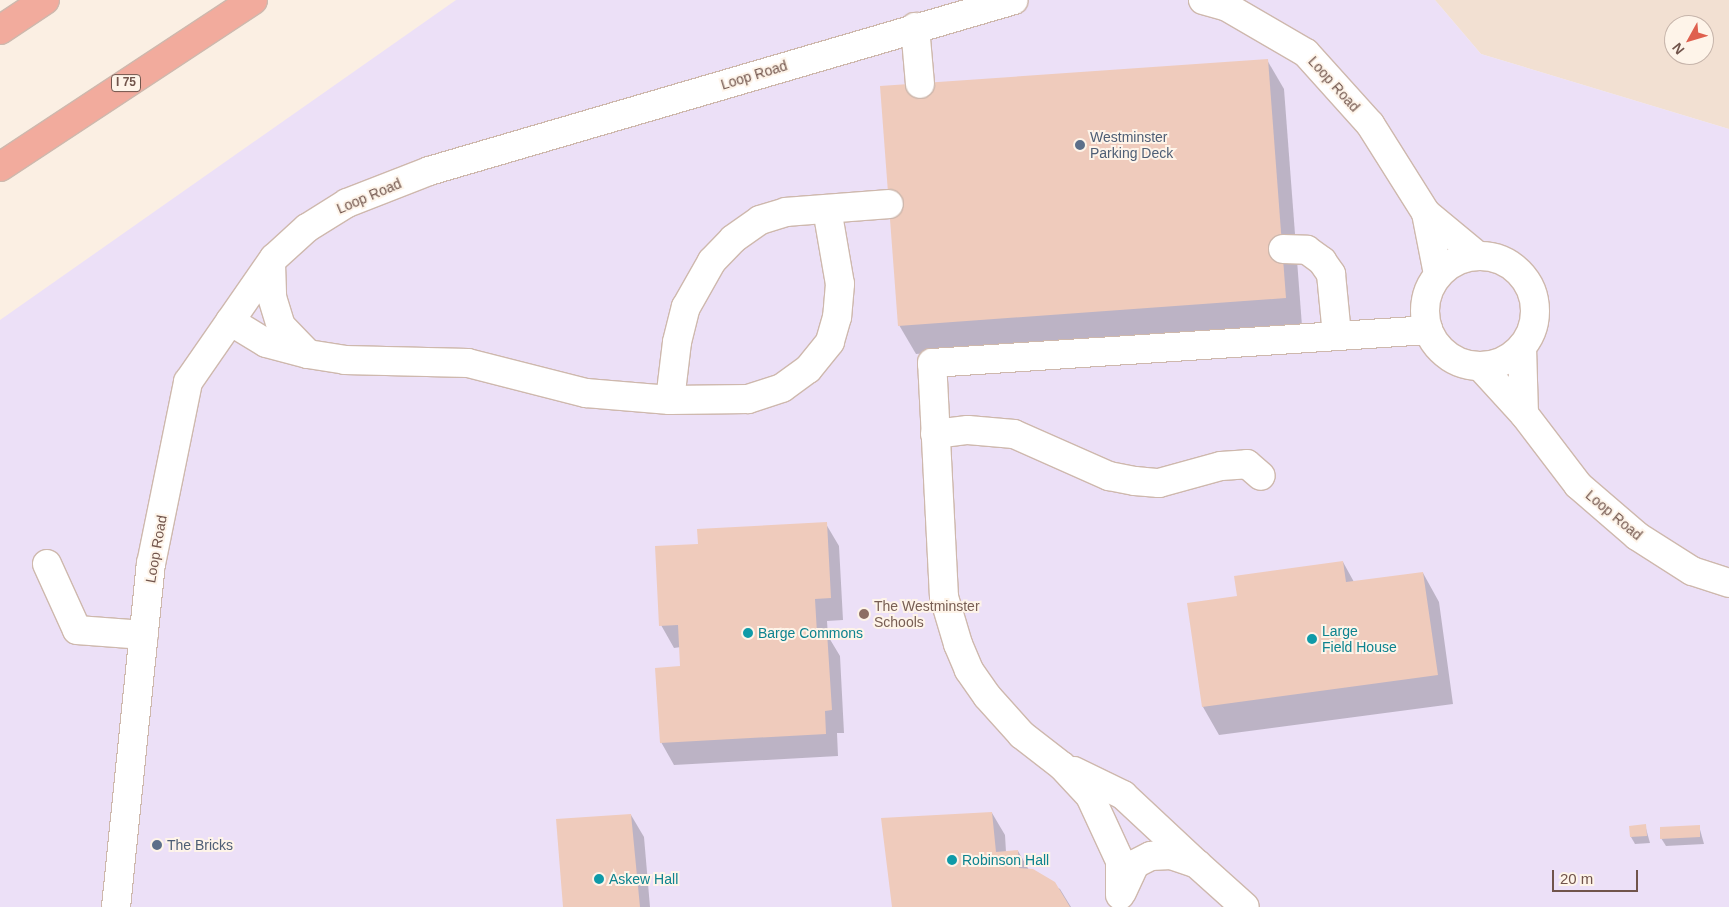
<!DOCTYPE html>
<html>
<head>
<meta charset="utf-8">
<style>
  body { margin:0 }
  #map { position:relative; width:1729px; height:907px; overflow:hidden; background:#fbefe3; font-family:Helvetica,sans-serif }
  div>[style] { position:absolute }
  .residential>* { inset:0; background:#f2e0d2 }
  .education>* { inset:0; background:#ece0f7 }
  .shadow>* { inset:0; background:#0003 }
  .building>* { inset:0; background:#efcbbc }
  .roads { filter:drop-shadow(1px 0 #ceb8ad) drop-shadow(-1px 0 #ceb8ad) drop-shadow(0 1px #ceb8ad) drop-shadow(0 -1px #ceb8ad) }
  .minor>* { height:28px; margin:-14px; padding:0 14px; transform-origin:14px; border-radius:14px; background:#fff }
  .minor>.ring { margin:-14px; padding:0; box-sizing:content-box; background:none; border:28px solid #fff; border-radius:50% }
  .highway>* { height:28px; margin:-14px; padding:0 14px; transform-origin:14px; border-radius:14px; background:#f2ab9d }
  .dots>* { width:14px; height:14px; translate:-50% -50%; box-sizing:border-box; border:2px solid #fef4e9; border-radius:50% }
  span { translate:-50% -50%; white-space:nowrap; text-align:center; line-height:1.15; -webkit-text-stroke:4px #fef4e9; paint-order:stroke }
  .shield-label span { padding:1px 4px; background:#fef4e9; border:1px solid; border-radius:4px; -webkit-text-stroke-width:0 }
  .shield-label { font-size:12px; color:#71544b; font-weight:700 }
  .street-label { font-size:14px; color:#71544b }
  .service-label { font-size:14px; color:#4e5e75 }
  .left { translate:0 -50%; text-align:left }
  .education-label { font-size:14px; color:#785e54 }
  .culture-label { font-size:14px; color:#0d838f }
  .north { position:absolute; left:1664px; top:15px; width:50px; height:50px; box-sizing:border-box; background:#fef4e9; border:1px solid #c6b4aa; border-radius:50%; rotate:231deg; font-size:14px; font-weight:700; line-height:20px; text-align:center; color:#71544b }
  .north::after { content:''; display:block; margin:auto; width:18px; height:22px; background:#df604e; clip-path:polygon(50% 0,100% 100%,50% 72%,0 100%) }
  .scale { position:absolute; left:1552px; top:870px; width:86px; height:22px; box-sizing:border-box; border:2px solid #71544b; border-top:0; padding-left:6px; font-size:15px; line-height:18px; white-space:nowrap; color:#71544b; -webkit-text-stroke:4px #fef4e9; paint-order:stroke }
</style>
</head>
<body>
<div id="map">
  <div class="residential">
    <i style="clip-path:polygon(evenodd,1435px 0,1729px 0,1729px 129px,1481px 54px,1435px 0,1674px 25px,1704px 25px,1704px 55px,1674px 55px,1674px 25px)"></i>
  </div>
  <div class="education">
    <i style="clip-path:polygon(456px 0,1435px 0,1481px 54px,1729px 129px,1729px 907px,0 907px,0 320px)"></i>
  </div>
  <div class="shadow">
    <i style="clip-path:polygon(1267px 60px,1284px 89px,1302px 326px,916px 354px,899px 325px)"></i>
    <i style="clip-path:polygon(826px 524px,839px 546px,843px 620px,827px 621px,828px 636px,840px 656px,844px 733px,837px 733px,838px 756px,674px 765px,661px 742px,682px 667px,681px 647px,674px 648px,661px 625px,699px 545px)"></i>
    <i style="clip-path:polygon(1343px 562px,1354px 582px,1423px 573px,1439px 602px,1453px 704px,1219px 735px,1203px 707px,1238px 597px)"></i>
    <i style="clip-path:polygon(992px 813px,1005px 835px,1006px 852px,1018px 851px,1029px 870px,1060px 889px,1071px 907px,894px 907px)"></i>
    <i style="clip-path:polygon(631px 815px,644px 837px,650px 907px,564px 907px)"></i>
    <i style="clip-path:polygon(1645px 825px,1650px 843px,1635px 844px,1631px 837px)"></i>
    <i style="clip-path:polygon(1699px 826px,1704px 844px,1666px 846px,1661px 838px)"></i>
  </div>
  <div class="building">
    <i style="clip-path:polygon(1268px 59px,1286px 298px,898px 326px,880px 86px)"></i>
    <i style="clip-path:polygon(827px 522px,831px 598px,815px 599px,817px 633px,827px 632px,832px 710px,825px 711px,826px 734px,660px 743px,655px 668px,680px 666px,678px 625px,659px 626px,655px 546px,698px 544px,697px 529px)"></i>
    <i style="clip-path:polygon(1343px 561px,1346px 582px,1423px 572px,1438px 675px,1202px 707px,1187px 603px,1237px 596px,1234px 576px)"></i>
    <i style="clip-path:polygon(992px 812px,996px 852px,1018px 850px,1019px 868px,1033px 869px,1055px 882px,1070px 907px,892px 907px,881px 818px)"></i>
    <i style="clip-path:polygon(631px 814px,640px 907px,563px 907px,556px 819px)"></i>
    <i style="clip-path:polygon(1646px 824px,1647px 836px,1630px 837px,1629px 826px)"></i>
    <i style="clip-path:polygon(1700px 825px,1700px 837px,1660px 839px,1660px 827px)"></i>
  </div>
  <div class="roads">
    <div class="minor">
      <i style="left:1203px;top:0;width:25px;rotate:16deg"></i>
      <i style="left:1227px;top:7px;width:91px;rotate:30.2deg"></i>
      <i style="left:1306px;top:53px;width:96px;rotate:48deg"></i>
      <i style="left:1370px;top:124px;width:105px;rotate:57.8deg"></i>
      <i style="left:1426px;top:213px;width:67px;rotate:39.6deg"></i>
      <i style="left:915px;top:27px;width:57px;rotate:85deg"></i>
      <i style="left:827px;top:209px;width:76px;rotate:80.2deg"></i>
      <i style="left:840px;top:284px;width:33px;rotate:95deg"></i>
      <i style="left:837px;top:317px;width:26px;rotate:106deg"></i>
      <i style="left:830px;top:342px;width:35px;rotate:129deg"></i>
      <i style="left:808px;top:369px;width:32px;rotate:144deg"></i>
      <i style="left:782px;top:388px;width:36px;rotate:162deg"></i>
      <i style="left:748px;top:399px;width:78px;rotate:179.3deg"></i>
      <i style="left:670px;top:400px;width:58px;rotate:-83.1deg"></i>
      <i style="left:677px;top:342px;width:36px;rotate:-76deg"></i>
      <i style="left:686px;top:307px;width:53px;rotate:-60.5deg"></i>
      <i style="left:712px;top:261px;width:30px;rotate:-46deg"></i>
      <i style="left:733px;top:239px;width:33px;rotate:-35deg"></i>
      <i style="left:760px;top:220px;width:27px;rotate:-17deg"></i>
      <i style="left:786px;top:212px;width:103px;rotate:-4.4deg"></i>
      <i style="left:1426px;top:213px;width:62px;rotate:78.9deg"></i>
      <i style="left:1283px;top:249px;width:24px;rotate:2deg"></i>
      <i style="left:1307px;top:250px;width:19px;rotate:36deg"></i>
      <i style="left:1322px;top:261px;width:16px;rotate:55deg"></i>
      <i style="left:1331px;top:274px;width:61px;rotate:84.4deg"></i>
      <i class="ring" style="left:1425px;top:256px;width:82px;height:82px"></i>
      <i style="left:271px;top:264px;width:33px;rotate:88deg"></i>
      <i style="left:272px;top:297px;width:30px;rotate:73deg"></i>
      <i style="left:281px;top:326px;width:39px;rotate:46deg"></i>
      <i style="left:230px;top:321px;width:42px;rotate:31.4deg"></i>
      <i style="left:266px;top:343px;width:43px;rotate:14.7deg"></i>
      <i style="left:308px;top:354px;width:37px;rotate:9deg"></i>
      <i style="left:345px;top:360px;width:123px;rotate:1.4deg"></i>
      <i style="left:468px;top:363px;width:122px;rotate:14.3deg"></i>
      <i style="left:586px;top:393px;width:84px;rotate:4.8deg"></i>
      <i style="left:1522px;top:347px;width:67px;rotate:88.3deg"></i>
      <i style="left:1480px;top:366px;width:65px;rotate:47.5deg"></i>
      <i style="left:1524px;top:414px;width:89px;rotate:52.7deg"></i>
      <i style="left:1578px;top:485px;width:78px;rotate:40.8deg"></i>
      <i style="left:1637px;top:536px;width:65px;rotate:32.5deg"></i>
      <i style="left:1692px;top:571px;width:39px;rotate:18deg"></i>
      <i style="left:935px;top:434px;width:33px;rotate:-7deg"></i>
      <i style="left:968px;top:430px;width:46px;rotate:5deg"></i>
      <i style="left:1014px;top:434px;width:104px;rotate:23.9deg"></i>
      <i style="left:1109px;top:476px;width:26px;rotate:11deg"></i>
      <i style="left:1135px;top:481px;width:24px;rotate:5deg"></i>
      <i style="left:1159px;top:483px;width:64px;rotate:-15.3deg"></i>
      <i style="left:1221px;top:466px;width:26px;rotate:-4deg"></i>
      <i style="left:1247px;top:464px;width:18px;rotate:41deg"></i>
      <i style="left:47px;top:564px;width:72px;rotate:65.6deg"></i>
      <i style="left:77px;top:630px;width:67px;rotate:4.3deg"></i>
      <i style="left:1074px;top:771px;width:55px;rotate:26.1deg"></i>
      <i style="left:1123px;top:795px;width:101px;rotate:43deg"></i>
      <i style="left:1122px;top:892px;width:31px;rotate:-65deg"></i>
      <i style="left:1135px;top:864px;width:18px;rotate:-27deg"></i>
      <i style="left:1151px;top:856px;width:20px;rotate:-3deg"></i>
      <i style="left:1171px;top:855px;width:28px;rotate:19deg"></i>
      <i style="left:1197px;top:864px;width:64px;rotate:41.9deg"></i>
      <i style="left:1120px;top:895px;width:34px;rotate:-90deg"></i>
      <i style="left:1120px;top:861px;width:72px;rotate:-114.8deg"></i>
      <i style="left:1090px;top:796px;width:41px;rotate:-133deg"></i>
      <i style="left:1062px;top:766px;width:51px;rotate:-142.2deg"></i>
      <i style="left:1022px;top:735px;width:52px;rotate:-131.9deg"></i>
      <i style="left:987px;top:696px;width:32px;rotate:-125deg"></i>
      <i style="left:969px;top:670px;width:28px;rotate:-113deg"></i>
      <i style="left:958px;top:644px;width:49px;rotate:-106.6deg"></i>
      <i style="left:944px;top:597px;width:234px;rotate:-92.9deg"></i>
      <i style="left:932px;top:363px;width:497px;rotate:-3.8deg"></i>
      <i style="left:116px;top:907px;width:345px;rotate:-84.2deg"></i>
      <i style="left:151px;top:564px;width:186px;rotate:-78.5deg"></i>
      <i style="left:188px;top:382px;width:151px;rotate:-55.3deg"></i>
      <i style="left:274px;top:258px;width:45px;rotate:-42.3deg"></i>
      <i style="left:307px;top:228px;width:47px;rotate:-32deg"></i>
      <i style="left:347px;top:203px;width:88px;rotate:-21.3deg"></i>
      <i style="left:429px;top:171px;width:609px;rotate:-16.29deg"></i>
    </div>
    <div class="highway">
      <i style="left:0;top:30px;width:54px;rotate:-33.7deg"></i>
      <i style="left:0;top:167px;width:303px;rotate:-33.4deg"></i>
    </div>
  </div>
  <div class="dots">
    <i style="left:1080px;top:145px;background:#5c6f8a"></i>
    <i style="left:864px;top:614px;background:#8d6e63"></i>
    <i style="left:748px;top:633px;background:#0f9aa8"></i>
    <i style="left:1312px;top:639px;background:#0f9aa8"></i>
    <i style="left:157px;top:845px;background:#5c6f8a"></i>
    <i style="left:952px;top:860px;background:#0f9aa8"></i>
    <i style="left:599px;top:879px;background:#0f9aa8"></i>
  </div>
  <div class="shield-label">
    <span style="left:126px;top:83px">I 75</span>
  </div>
  <div class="street-label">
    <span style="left:754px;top:75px;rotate:-17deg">Loop Road</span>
    <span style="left:1334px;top:84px;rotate:48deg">Loop Road</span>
    <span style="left:369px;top:196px;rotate:-23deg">Loop Road</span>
    <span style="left:1614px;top:515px;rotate:40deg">Loop Road</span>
    <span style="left:156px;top:549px;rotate:-80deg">Loop Road</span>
  </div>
  <div class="service-label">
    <span class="left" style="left:1090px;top:145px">Westminster<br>Parking Deck</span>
    <span class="left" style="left:167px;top:845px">The Bricks</span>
  </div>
  <div class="education-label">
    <span class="left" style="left:874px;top:614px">The Westminster<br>Schools</span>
  </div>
  <div class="culture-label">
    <span class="left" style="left:1322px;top:639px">Large<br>Field House</span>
    <span class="left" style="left:758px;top:633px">Barge Commons</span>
    <span class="left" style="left:962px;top:860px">Robinson Hall</span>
    <span class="left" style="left:609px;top:879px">Askew Hall</span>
  </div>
  <div class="north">N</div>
  <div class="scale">20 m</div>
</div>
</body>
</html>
